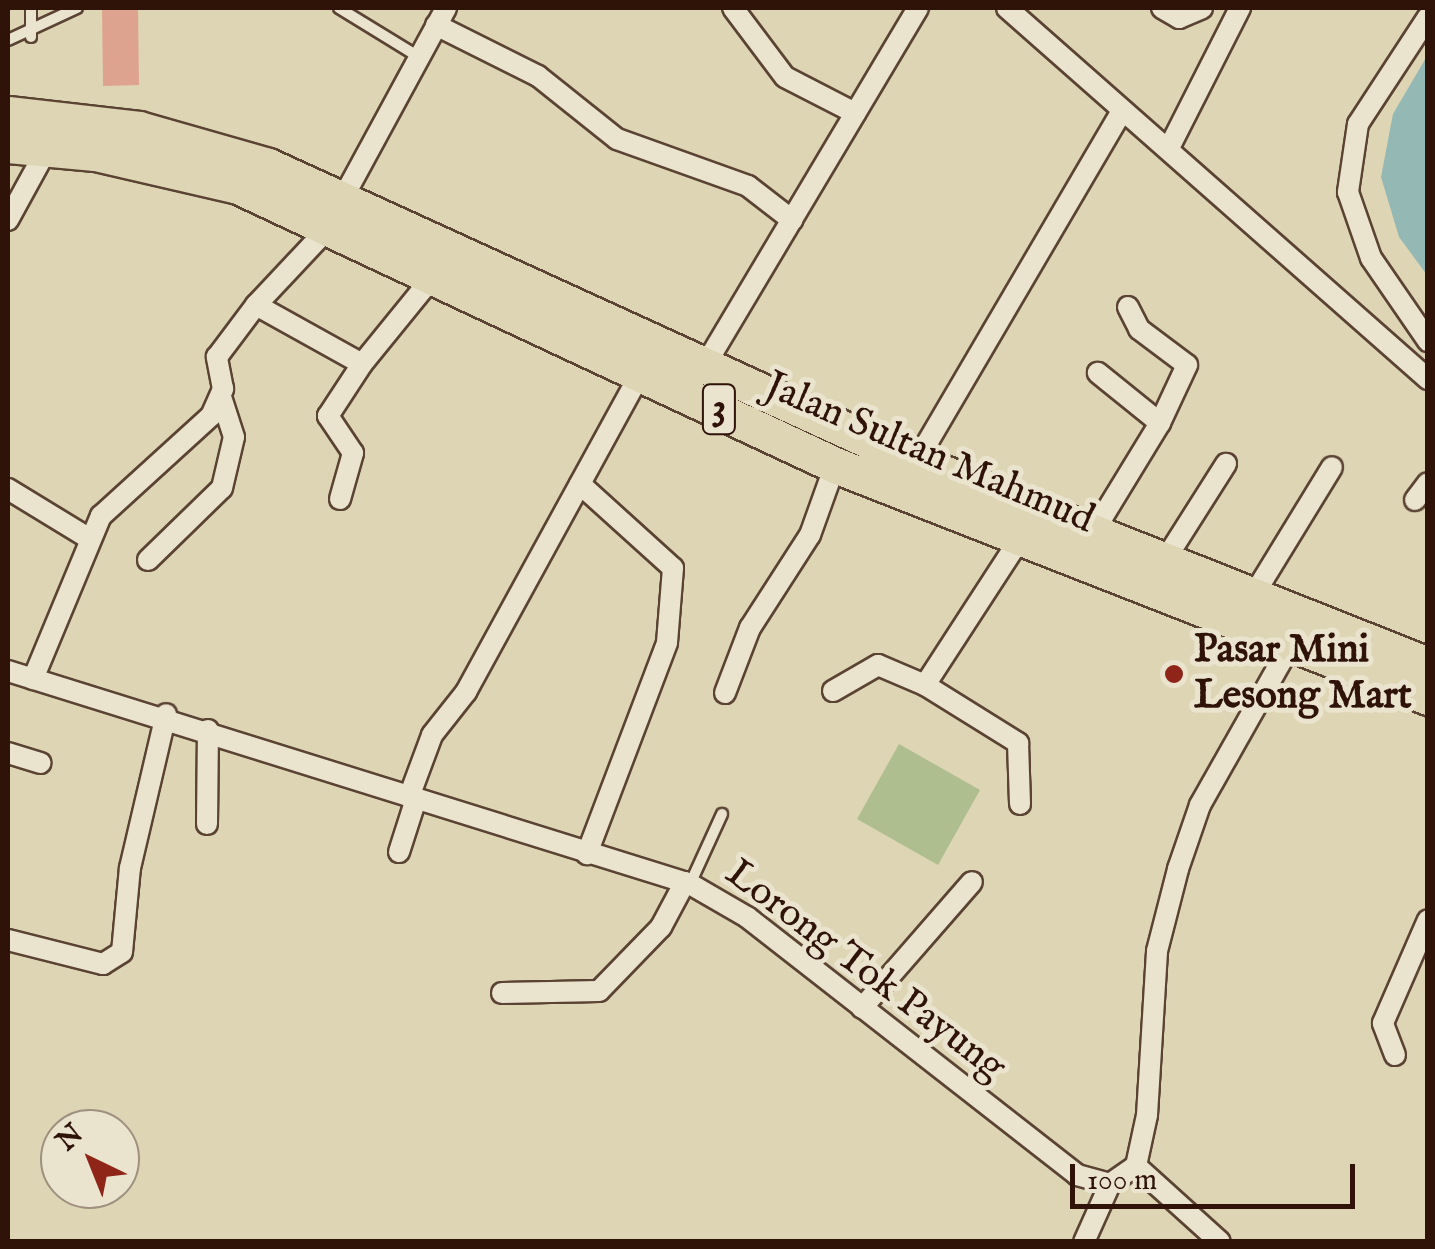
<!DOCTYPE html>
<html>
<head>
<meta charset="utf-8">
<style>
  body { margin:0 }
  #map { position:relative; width:1435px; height:1249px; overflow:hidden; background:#ded5b5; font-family:"IM FELL English",serif }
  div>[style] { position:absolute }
  .green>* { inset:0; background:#afbe8f }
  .water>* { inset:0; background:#94b8b3 }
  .building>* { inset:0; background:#dea38e }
  .roads { filter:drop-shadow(2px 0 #5b4333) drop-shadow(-2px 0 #5b4333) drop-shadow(0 2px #5b4333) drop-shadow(0 -2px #5b4333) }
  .lane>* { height:10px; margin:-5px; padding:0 5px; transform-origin:5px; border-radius:5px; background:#eae4cf }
  .street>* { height:20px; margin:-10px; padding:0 10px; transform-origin:10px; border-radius:10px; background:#eae4cf }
  .highway>* { height:35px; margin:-17.5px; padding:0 17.5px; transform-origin:17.5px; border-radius:17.5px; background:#ded5b5 }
  .dots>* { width:28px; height:28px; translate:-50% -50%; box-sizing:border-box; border:5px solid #eae4cf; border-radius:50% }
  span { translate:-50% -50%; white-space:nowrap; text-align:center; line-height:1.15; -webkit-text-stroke:10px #eae4cf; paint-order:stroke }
  .shield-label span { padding:2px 8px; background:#eae4cf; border:2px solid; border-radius:8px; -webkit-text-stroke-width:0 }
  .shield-label { font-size:38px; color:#2f1208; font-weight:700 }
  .street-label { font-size:40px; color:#2f1208 }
  .poi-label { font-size:40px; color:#2f1208; font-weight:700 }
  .left { translate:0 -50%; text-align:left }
  .frame { position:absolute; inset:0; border:10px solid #2f1208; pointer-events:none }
  .north { position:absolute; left:40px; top:1109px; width:100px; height:100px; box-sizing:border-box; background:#eae4cf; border:2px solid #9f907f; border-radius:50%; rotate:317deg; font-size:28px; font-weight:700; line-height:40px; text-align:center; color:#2f1208 }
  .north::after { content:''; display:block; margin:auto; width:35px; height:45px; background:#8f2418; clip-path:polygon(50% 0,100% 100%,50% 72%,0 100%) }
  .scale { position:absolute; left:1070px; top:1164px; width:285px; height:45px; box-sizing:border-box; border:5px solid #2f1208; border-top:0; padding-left:12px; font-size:30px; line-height:35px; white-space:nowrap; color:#2f1208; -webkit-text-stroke:8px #eae4cf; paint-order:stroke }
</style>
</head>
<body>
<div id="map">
  <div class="green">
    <i style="clip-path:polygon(899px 744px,980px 790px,938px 865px,857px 819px)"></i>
  </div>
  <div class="water">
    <i style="clip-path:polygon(1427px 56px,1427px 275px,1399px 237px,1381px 177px,1393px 114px)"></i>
  </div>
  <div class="building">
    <i style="clip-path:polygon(102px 8px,138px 8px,139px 85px,103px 86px)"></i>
  </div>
  <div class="roads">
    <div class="lane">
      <i style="left:31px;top:8px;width:29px;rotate:90deg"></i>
      <i style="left:339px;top:8px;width:94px;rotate:31.5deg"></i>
      <i style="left:8px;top:40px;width:76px;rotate:-24.9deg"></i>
      <i style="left:690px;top:884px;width:77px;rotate:-65.4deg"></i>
    </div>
    <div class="street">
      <i style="left:733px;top:8px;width:86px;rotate:53deg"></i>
      <i style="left:785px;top:77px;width:79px;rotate:27.2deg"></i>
      <i style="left:1007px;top:8px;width:561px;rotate:41.39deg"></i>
      <i style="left:1162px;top:8px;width:20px;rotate:30deg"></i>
      <i style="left:1179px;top:18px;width:25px;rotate:-23deg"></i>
      <i style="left:1428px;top:17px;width:128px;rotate:123.2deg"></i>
      <i style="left:1358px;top:124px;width:69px;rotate:98.4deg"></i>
      <i style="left:1348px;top:192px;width:70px;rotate:70.8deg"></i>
      <i style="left:1371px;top:258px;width:101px;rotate:55.5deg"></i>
      <i style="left:436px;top:25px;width:114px;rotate:26.6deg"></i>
      <i style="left:538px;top:76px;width:101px;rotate:38.6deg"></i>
      <i style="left:617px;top:139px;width:139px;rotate:19.7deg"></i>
      <i style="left:748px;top:186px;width:56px;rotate:37.7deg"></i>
      <i style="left:1170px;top:146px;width:155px;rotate:-63.1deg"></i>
      <i style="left:344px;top:196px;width:214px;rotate:-61.5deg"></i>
      <i style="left:8px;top:220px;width:83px;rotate:-61.3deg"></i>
      <i style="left:256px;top:305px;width:111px;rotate:-46.8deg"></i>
      <i style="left:1128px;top:307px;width:25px;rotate:63deg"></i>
      <i style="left:1139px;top:329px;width:60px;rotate:36.9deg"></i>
      <i style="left:1187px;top:365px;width:64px;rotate:115deg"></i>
      <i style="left:704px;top:367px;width:418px;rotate:-59.2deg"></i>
      <i style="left:916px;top:462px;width:407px;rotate:-59.6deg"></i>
      <i style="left:580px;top:484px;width:125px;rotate:42.1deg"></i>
      <i style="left:673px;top:568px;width:75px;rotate:94.6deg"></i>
      <i style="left:667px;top:643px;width:226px;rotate:110.8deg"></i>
      <i style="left:8px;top:489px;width:96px;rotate:31.4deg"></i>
      <i style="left:340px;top:499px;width:48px;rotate:-74.2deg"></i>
      <i style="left:353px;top:453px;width:45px;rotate:-124deg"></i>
      <i style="left:328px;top:416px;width:62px;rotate:-56.8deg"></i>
      <i style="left:1415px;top:500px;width:21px;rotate:-53deg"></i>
      <i style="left:1094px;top:531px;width:127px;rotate:-58.6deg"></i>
      <i style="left:1160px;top:423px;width:80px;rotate:-141.1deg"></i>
      <i style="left:148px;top:560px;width:103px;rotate:-44.2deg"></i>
      <i style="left:222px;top:488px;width:52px;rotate:-76.8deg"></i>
      <i style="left:234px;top:437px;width:40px;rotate:-108deg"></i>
      <i style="left:1165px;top:560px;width:114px;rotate:-57.6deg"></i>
      <i style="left:1253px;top:596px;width:151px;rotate:-58.5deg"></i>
      <i style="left:8px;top:671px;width:714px;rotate:17.34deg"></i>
      <i style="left:690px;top:884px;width:66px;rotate:30.1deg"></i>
      <i style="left:747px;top:917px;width:419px;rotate:38deg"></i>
      <i style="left:1077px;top:1175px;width:34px;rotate:15deg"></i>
      <i style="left:1110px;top:1184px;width:32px;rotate:-35deg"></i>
      <i style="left:1136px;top:1166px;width:52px;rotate:-77.8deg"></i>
      <i style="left:1147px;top:1115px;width:164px;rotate:-86.5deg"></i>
      <i style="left:1157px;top:951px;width:85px;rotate:-75.6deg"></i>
      <i style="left:1178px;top:869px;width:68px;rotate:-71deg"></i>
      <i style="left:1200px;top:805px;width:180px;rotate:-60.5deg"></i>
      <i style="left:33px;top:679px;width:177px;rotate:-67.4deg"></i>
      <i style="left:101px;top:516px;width:149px;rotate:-42.3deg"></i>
      <i style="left:211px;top:416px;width:30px;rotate:-66deg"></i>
      <i style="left:223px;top:389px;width:33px;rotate:-101deg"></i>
      <i style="left:217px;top:357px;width:65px;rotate:-53.1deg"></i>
      <i style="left:256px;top:305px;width:121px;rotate:29.1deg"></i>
      <i style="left:362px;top:364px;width:117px;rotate:-50.9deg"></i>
      <i style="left:925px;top:685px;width:110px;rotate:31.9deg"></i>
      <i style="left:1018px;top:743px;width:61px;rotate:88.1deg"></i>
      <i style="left:833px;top:691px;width:52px;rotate:-30deg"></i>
      <i style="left:878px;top:665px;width:51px;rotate:23.1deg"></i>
      <i style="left:925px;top:685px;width:171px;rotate:-57deg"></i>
      <i style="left:725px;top:693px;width:70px;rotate:-69deg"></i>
      <i style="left:750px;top:628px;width:111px;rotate:-57.2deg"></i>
      <i style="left:810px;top:535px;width:74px;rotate:-70.3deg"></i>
      <i style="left:8px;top:753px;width:34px;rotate:17deg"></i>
      <i style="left:409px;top:797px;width:66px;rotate:-69.6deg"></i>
      <i style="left:432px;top:735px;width:55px;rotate:-51.7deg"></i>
      <i style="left:466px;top:692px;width:366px;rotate:-61.3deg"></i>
      <i style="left:207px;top:824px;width:94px;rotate:-89.4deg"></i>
      <i style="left:399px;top:852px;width:56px;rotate:-72.2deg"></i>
      <i style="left:8px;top:940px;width:98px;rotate:14.2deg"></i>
      <i style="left:103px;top:964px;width:22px;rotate:-32deg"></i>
      <i style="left:122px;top:952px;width:84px;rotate:-84.6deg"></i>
      <i style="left:130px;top:868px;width:158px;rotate:-76.8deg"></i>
      <i style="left:502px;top:993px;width:97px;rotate:-1.2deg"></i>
      <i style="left:599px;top:991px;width:89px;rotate:-45.9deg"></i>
      <i style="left:661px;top:927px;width:51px;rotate:-61.9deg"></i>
      <i style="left:862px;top:1008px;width:167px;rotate:-48.9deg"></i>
      <i style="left:1395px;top:1055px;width:34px;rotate:-111deg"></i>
      <i style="left:1383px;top:1023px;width:112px;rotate:-66.4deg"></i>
      <i style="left:1136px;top:1166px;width:113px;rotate:42.1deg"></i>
      <i style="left:1084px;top:1242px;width:64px;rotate:-65.9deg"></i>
    </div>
    <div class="highway">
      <i style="left:8px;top:114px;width:132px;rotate:6.5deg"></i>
      <i style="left:139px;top:129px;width:134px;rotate:16deg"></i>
      <i style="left:268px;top:166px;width:712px;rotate:24.55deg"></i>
      <i style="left:916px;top:462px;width:551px;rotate:21.63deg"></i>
      <i style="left:8px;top:145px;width:87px;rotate:5.3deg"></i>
      <i style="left:95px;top:153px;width:147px;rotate:13deg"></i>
      <i style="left:238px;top:186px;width:659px;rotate:25.05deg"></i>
      <i style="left:835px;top:465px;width:637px;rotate:21.37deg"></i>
    </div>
  </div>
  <div class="dots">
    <i style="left:1174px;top:674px;background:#8f2418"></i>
  </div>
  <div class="shield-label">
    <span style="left:719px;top:409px">3</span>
  </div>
  <div class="street-label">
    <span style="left:929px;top:454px;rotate:23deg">Jalan Sultan Mahmud</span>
    <span style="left:865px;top:971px;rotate:37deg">Lorong Tok Payung</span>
  </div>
  <div class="poi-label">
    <span class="left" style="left:1194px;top:674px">Pasar Mini<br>Lesong Mart</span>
  </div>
  <div class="frame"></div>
  <div class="north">N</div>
  <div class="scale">100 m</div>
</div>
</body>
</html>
